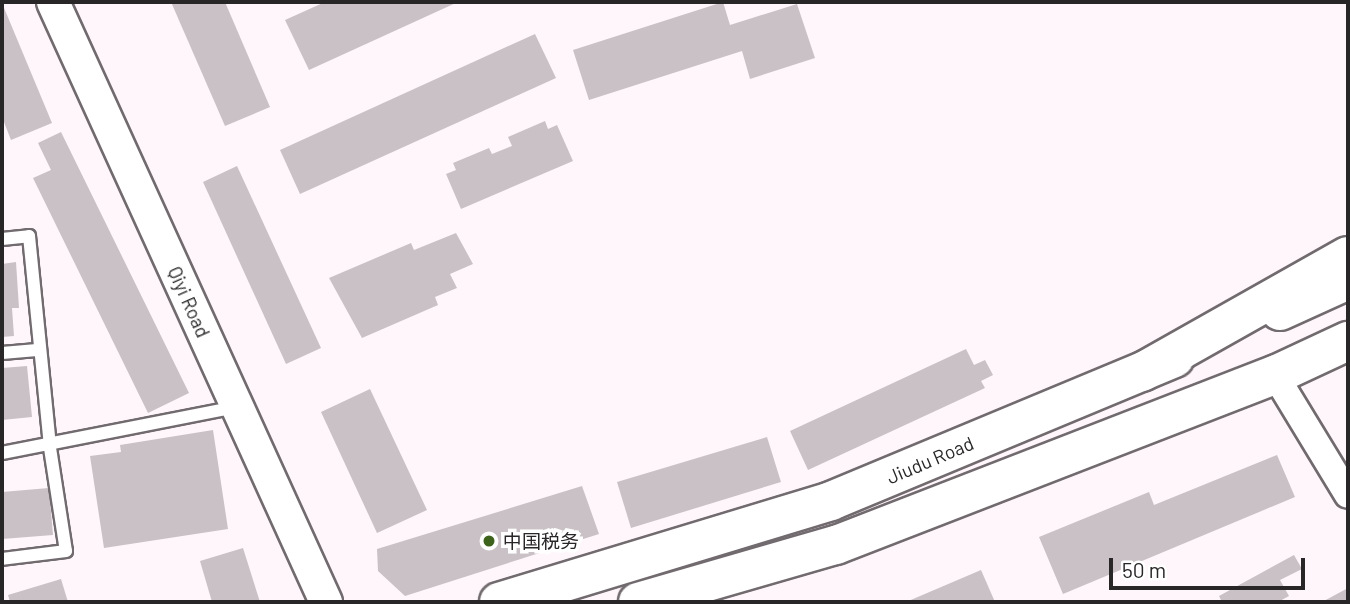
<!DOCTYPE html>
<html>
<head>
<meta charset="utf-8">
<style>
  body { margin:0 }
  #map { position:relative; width:1350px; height:604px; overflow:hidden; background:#fef6fa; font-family:Barlow,"Noto Sans SC",sans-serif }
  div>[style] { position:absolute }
  .building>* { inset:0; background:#c9c1c5 }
  .roads { filter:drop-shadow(2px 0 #716a6e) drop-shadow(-2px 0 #716a6e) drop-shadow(0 2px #716a6e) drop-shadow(0 -2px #716a6e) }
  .service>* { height:12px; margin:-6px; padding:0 6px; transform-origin:6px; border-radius:6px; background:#fff }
  .minor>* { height:26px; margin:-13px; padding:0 13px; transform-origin:13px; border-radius:13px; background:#fff }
  .tertiary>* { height:32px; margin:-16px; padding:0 16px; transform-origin:16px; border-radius:16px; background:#fff }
  .primary>* { height:38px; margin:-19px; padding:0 19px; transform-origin:19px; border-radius:19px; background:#fff }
  .trunk>* { height:38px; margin:-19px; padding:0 19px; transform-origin:19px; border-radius:19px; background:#fff }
  .dots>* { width:19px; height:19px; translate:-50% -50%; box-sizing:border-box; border:4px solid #fff; border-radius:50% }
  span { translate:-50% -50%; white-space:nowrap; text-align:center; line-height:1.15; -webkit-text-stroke:7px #fff; paint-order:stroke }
  .street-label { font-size:19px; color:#292628 }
  .poi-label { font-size:19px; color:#292628 }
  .left { translate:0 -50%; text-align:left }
  .frame { position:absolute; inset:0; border:4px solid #292628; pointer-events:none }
  .scale { position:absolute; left:1109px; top:558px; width:196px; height:32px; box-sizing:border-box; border:4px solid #292628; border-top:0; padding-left:9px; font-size:21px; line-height:24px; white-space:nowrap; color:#292628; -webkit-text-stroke:5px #fff; paint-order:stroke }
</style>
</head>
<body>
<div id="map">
  <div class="building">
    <i style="clip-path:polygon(171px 2px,225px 2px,270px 107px,225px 126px)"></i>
    <i style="clip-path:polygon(325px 2px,458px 2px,309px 70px,285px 20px)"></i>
    <i style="clip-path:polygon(723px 2px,730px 25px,797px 4px,815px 58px,750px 79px,742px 51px,589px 100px,573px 50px)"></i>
    <i style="clip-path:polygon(2px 3px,52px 123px,11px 140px,2px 117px)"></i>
    <i style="clip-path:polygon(535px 34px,556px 78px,300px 194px,280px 150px)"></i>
    <i style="clip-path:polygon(545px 121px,548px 129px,557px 125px,573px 161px,461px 209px,446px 174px,456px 170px,453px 163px,489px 148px,492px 154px,512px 146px,508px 137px)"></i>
    <i style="clip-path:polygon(61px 132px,189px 393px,148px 413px,33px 178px,51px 170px,38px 143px)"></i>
    <i style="clip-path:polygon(237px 166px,321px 348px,286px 364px,203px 182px)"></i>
    <i style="clip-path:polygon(456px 233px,473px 264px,450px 274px,457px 288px,435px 297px,438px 305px,362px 338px,329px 278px,411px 243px,414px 250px)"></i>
    <i style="clip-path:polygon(16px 262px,19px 308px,12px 308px,14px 336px,2px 337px,2px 264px)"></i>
    <i style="clip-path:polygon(966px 349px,974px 365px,985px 360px,993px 375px,981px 381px,985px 388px,808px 470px,790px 431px)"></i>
    <i style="clip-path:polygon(27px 366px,32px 417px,2px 420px,2px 368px)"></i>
    <i style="clip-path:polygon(370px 389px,427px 510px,377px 533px,321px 412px)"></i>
    <i style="clip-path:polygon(213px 430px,228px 529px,104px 548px,90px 456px,121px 452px,120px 445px)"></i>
    <i style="clip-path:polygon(767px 437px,781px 482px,631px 528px,617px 482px)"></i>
    <i style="clip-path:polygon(1277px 455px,1295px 497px,1063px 594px,1039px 537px,1149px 492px,1154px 505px)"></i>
    <i style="clip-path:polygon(582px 486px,599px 534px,405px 596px,378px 571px,377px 549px)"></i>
    <i style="clip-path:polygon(49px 488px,53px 535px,2px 539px,2px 492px)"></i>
    <i style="clip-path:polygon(243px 548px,260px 602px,212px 602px,200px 561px)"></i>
    <i style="clip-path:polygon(1294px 555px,1302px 569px,1280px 580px,1289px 596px,1278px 602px,1222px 602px,1219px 596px)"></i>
    <i style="clip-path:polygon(981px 570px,995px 602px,906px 602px)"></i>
    <i style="clip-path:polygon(61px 579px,68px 602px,10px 602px,8px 595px)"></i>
    <i style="clip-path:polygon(1348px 588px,1348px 602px,1322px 602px)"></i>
  </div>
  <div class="roads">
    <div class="service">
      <i style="left:2px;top:239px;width:27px;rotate:-6deg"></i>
      <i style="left:29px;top:236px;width:213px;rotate:84.3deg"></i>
      <i style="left:50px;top:448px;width:104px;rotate:81.2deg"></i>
      <i style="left:66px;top:551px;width:64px;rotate:172.9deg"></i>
      <i style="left:2px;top:353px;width:38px;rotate:-5deg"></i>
      <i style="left:2px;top:453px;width:238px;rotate:-11.1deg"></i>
    </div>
    <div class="minor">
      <i style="left:1275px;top:375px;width:140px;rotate:58.7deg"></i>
    </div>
    <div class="tertiary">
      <i style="left:53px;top:2px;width:659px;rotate:65.53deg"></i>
    </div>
    <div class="primary">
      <i style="left:1280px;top:311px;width:75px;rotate:-24.5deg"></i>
      <i style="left:499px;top:602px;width:347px;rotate:-16.9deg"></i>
      <i style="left:831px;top:501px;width:372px;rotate:-22.6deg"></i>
      <i style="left:638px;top:602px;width:206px;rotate:-16.1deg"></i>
      <i style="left:836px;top:545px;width:471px;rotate:-21.2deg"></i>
      <i style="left:1275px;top:375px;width:81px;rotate:-25deg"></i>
    </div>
    <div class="trunk">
      <i style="left:1142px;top:372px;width:236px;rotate:-29.4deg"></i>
    </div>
  </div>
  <div class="dots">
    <i style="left:489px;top:541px;background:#3d621b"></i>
  </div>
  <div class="street-label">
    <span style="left:189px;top:302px;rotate:66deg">Qiyi Road</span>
    <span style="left:930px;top:460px;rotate:-23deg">Jiudu Road</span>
  </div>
  <div class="poi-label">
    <span class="left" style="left:503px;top:541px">中国税务</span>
  </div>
  <div class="frame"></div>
  <div class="scale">50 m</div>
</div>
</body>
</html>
